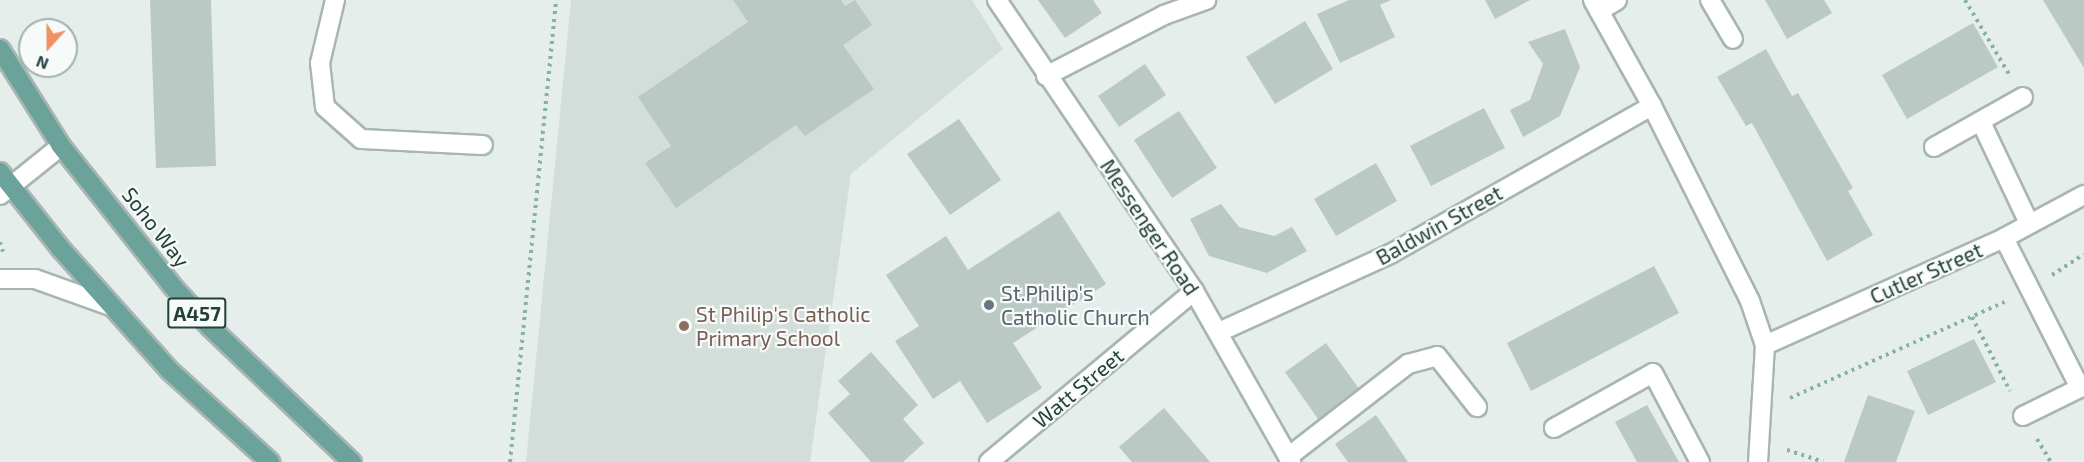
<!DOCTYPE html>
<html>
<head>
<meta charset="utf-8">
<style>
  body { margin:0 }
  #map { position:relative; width:2084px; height:462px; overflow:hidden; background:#e5eeeb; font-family:"Exo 2",sans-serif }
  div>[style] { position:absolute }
  .built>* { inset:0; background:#d3deda }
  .building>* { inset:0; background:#bac9c4 }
  .path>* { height:4px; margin-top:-2px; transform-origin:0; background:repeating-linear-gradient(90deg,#86b1a7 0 3px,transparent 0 7.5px) }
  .roads { filter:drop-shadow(2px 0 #a7b6b3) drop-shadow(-2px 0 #a7b6b3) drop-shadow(0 2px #a7b6b3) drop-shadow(0 -2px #a7b6b3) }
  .lane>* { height:18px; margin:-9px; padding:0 9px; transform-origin:9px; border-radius:9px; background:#fff }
  .street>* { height:18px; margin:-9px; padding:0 9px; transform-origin:9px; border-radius:9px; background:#fff }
  .secondary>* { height:18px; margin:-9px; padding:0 9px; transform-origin:9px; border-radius:9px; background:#fff }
  .primary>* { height:18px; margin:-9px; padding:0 9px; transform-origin:9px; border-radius:9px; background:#6ba299 }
  .dots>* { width:16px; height:16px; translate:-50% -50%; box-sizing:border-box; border:3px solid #f6faf8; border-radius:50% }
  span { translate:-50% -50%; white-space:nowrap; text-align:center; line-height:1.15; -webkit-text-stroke:4.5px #f6faf8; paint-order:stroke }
  .shield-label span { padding:2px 4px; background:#f6faf8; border:2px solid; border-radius:4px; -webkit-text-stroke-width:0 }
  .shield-label { font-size:20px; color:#24403b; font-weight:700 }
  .street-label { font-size:21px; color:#24403b }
  .worship-label { font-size:21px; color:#5b616d }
  .left { translate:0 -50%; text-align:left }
  .education-label { font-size:21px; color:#785e54 }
  .north { position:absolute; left:18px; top:18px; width:60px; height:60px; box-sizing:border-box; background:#f6faf8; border:2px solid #a2b0ac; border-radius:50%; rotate:201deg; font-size:16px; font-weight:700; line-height:24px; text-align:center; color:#24403b }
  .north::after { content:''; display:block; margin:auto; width:21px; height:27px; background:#ef9162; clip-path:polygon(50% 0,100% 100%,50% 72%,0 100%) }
</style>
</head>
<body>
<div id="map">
  <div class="built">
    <i style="clip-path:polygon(571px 0,972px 0,1003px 49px,851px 174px,810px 462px,526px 462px)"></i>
  </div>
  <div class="building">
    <i style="clip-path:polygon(150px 0,211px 0,216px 166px,156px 168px)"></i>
    <i style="clip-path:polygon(733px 0,841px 0,845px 6px,855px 0,872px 25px,843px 45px,874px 89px,805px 136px,796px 125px,676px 208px,645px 163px,671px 146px,638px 97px,748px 22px)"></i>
    <i style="clip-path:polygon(1038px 0,1093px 0,1102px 13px,1065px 38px)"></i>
    <i style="clip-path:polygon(1349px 0,1391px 0,1380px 5px,1395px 37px,1340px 63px,1317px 14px)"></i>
    <i style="clip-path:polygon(1485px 0,1530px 0,1495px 19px)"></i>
    <i style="clip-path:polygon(1765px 0,1824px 0,1832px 13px,1787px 39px)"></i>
    <i style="clip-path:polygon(2043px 0,2084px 0,2084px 68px)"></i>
    <i style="clip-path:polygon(1305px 21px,1333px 69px,1275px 104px,1246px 57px)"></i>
    <i style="clip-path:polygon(1973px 23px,1998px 67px,1907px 119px,1882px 75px)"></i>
    <i style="clip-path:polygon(1565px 29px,1580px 67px,1560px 116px,1523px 137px,1510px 110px,1530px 100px,1543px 64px,1528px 42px)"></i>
    <i style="clip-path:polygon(1766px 49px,1792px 96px,1798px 93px,1853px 188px,1848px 191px,1873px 235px,1827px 261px,1752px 123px,1746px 126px,1717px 77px)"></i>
    <i style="clip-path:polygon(1145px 64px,1166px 95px,1119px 127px,1098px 96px)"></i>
    <i style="clip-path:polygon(1484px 108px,1505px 148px,1431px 186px,1410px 146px)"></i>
    <i style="clip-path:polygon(1179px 111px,1217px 168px,1172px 198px,1134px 140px)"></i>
    <i style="clip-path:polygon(959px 119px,1001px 180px,950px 215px,907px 154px)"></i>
    <i style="clip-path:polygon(1376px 163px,1397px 201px,1336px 236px,1314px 199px)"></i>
    <i style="clip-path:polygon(1221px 204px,1239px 227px,1274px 236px,1292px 227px,1307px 251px,1267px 273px,1209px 256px,1190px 219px)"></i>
    <i style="clip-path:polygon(1059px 211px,1106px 284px,1013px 343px,1042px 388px,987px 423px,960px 381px,933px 399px,895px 341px,919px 326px,886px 275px,946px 236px,968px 270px)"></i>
    <i style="clip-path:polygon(1654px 266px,1679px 313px,1531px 391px,1507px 343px)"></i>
    <i style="clip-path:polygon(1974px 339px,1996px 382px,1928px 415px,1907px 371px)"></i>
    <i style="clip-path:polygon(1326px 343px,1360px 390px,1318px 419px,1285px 372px)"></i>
    <i style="clip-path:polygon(871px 352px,918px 405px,903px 419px,924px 443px,903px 462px,871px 462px,828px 413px,850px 394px,838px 381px)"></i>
    <i style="clip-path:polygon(1868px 395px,1915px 411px,1896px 462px,1844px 462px)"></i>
    <i style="clip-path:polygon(1647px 405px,1679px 462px,1637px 462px,1615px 422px)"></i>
    <i style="clip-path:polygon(1164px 408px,1210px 462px,1132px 462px,1119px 447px)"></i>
    <i style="clip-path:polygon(1376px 415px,1408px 462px,1348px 462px,1335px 444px)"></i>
  </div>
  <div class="path">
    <i style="left:1965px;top:0;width:86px;rotate:59.3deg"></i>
    <i style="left:0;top:242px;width:10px;rotate:73deg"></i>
    <i style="left:2052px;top:275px;width:38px;rotate:-33deg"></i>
    <i style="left:1972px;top:317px;width:83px;rotate:62.8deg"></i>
    <i style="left:1790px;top:398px;width:235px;rotate:-24.1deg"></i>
    <i style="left:2037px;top:439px;width:27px;rotate:59deg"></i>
    <i style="left:1787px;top:450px;width:38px;rotate:18deg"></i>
    <i style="left:510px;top:462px;width:464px;rotate:-84.3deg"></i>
  </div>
  <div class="roads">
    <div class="lane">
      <i style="left:1710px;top:0;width:45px;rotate:59.5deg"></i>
      <i style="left:1599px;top:11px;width:21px;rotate:-31deg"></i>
      <i style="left:1046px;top:76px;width:133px;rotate:-27.3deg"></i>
      <i style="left:1164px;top:15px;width:45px;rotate:-19.7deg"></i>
      <i style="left:2004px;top:238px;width:168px;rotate:63.1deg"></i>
      <i style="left:2023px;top:416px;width:68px;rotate:-26.2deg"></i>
      <i style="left:1554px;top:428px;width:113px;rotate:-29.1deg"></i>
      <i style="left:1653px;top:373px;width:101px;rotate:62.2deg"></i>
      <i style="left:1288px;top:457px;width:152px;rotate:-37.8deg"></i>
      <i style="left:1408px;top:364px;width:30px;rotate:-15deg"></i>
      <i style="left:1437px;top:356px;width:65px;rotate:51.9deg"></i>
    </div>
    <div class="street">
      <i style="left:335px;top:0;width:65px;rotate:103.4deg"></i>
      <i style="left:320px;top:63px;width:44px;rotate:83.5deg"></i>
      <i style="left:325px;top:107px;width:48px;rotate:41.6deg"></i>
      <i style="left:361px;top:139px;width:122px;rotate:2.8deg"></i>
      <i style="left:997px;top:0;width:351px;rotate:55.9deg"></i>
      <i style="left:1194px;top:291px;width:197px;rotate:60.4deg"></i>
      <i style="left:1593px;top:0;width:121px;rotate:60.9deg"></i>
      <i style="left:1981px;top:122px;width:112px;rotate:64.6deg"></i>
      <i style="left:1934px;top:147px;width:102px;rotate:-29.3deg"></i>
      <i style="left:1219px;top:332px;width:190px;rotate:-24.5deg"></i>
      <i style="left:1392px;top:253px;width:299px;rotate:-29.5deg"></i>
      <i style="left:1652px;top:106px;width:218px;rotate:63.3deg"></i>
      <i style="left:1750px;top:301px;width:46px;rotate:71.2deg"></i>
      <i style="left:1765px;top:345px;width:117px;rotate:93.4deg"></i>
      <i style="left:1765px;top:345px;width:262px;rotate:-24.1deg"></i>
      <i style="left:2004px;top:238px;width:91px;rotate:-28.3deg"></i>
      <i style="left:989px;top:462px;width:267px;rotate:-39.8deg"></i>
    </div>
    <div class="secondary">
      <i style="left:0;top:195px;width:78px;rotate:-38.8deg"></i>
      <i style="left:0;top:279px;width:35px"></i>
      <i style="left:35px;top:279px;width:81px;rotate:19.6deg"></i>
    </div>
    <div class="primary">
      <i style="left:0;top:49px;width:115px;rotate:57.8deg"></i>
      <i style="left:61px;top:146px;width:181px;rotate:51.5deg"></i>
      <i style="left:174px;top:288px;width:53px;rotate:47.3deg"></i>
      <i style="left:210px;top:327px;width:196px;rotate:43.6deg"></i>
      <i style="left:0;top:172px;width:98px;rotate:51.6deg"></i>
      <i style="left:61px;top:249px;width:162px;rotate:48.2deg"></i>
      <i style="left:169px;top:370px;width:137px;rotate:42.3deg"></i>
    </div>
  </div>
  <div class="dots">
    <i style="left:989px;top:305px;background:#6b7280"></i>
    <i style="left:684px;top:326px;background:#8d6e63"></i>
  </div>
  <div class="shield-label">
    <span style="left:197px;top:313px">A457</span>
  </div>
  <div class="street-label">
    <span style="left:1439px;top:225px;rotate:-29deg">Baldwin Street</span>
    <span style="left:156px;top:227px;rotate:52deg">Soho Way</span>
    <span style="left:1150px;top:227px;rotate:56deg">Messenger Road</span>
    <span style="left:1926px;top:273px;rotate:-24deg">Cutler Street</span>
    <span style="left:1078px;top:388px;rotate:-40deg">Watt Street</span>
  </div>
  <div class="worship-label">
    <span class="left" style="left:1001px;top:305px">St.Philip's<br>Catholic Church</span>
  </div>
  <div class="education-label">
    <span class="left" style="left:696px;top:326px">St Philip's Catholic<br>Primary School</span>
  </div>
  <div class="north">N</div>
</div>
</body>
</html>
